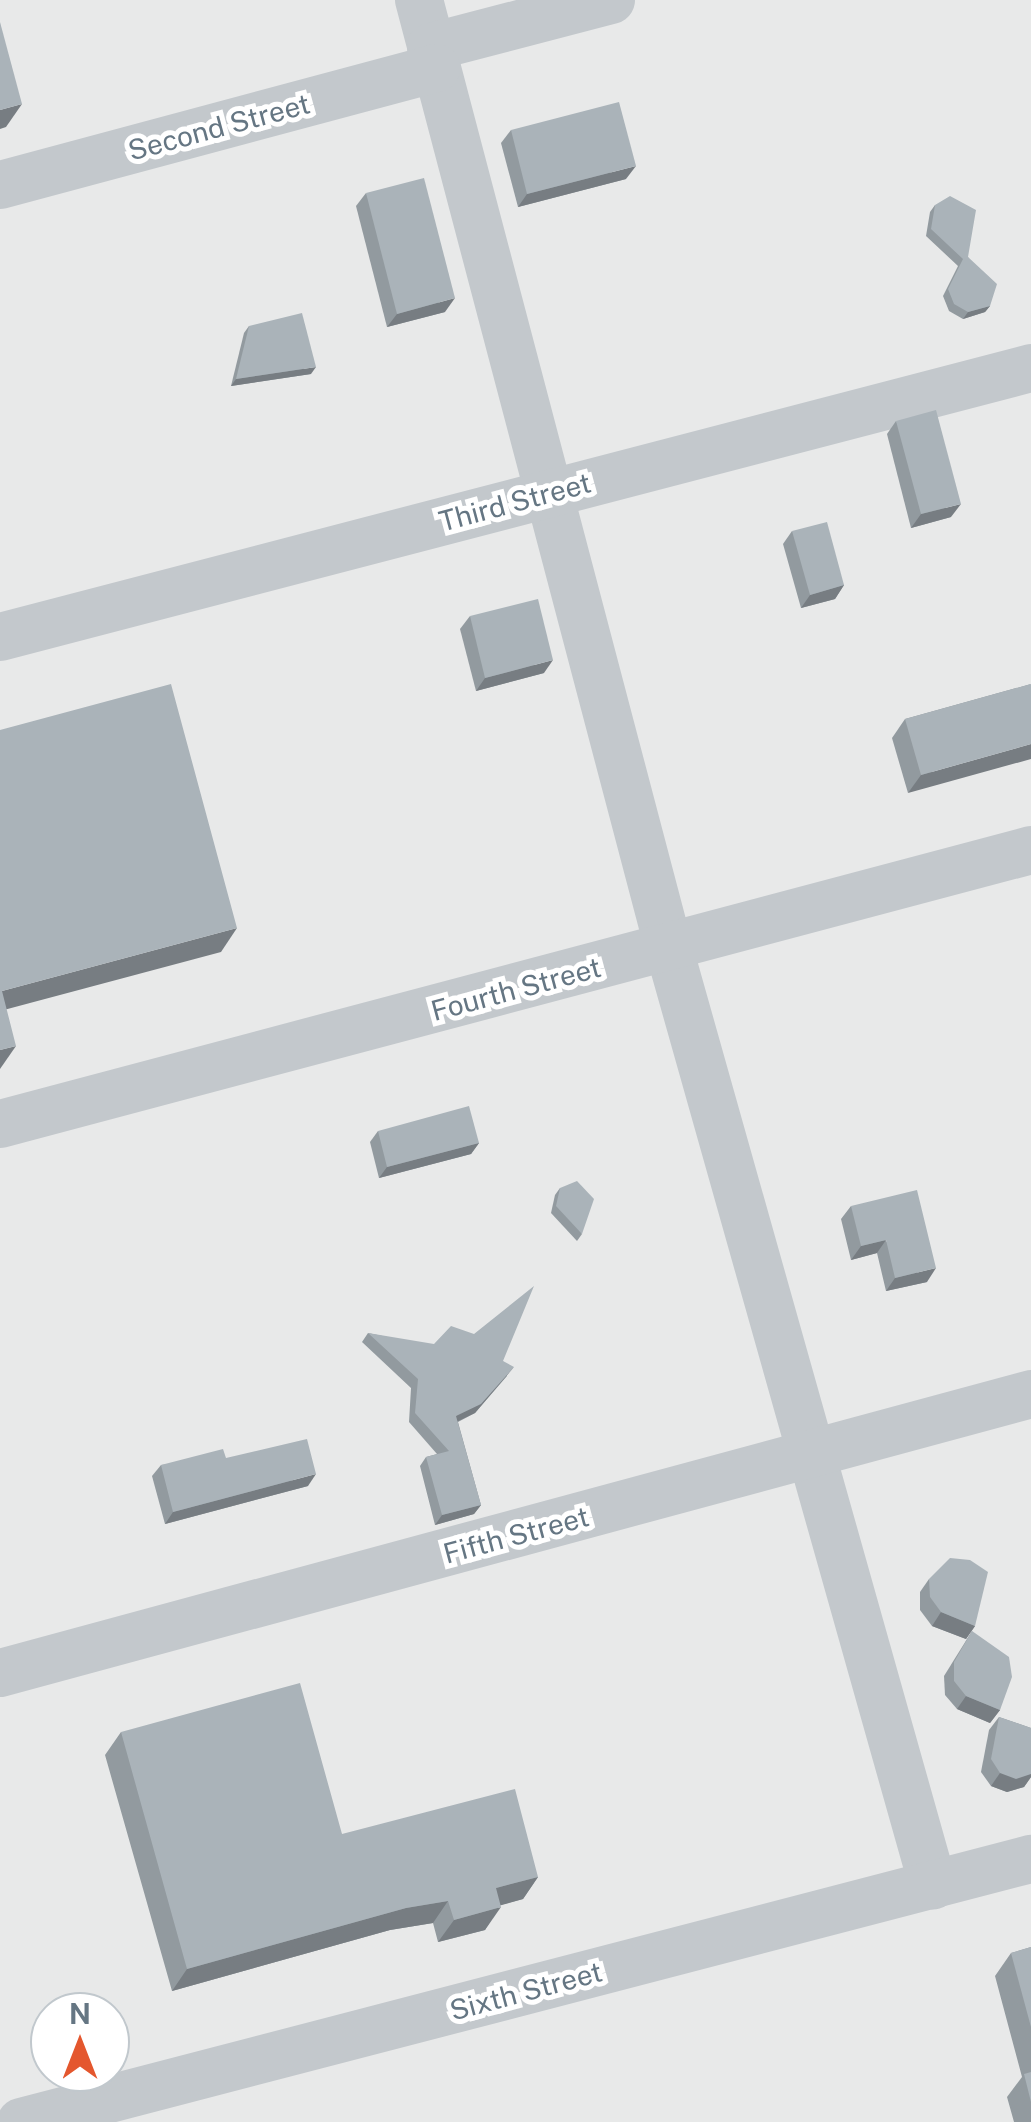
<!DOCTYPE html>
<html>
<head>
<meta charset="utf-8">
<style>
  body { margin:0 }
  #map { position:relative; width:1031px; height:2122px; overflow:hidden; background:#fafaf8; font-family:"Public Sans",sans-serif }
  div>[style] { position:absolute }
  .built>* { inset:0; background:#e8e9e9 }
  .minor>* { height:48px; margin:-24px; padding:0 24px; transform-origin:24px; border-radius:24px; background:#c3c8cc }
  .wall>* { inset:0; background:#929a9f }
  .shaded-wall>* { inset:0; background:#777d82 }
  .building>* { inset:0; background:#aab3b9 }
  span { translate:-50% -50%; white-space:nowrap; text-align:center; line-height:1.15; -webkit-text-stroke:10px #fff; paint-order:stroke }
  .street-label { font-size:28px; color:#657683 }
  .north { position:absolute; left:30px; top:1992px; width:100px; height:100px; box-sizing:border-box; background:#fff; border:2px solid #c1c8cd; border-radius:50%; rotate:0deg; font-size:28px; font-weight:700; line-height:40px; text-align:center; color:#657683 }
  .north::after { content:''; display:block; margin:auto; width:35px; height:45px; background:#e4572e; clip-path:polygon(50% 0,100% 100%,50% 72%,0 100%) }
</style>
</head>
<body>
<div id="map">
  <div class="built">
    <i style="clip-path:polygon(evenodd,0 0,1031px 0,1031px 2122px,0 2122px,0 0,50px 2012px,110px 2012px,110px 2072px,50px 2072px,50px 2012px)"></i>
  </div>
  <div class="minor">
    <i style="left:419px;top:0;width:981px;rotate:75.24deg"></i>
    <i style="left:669px;top:949px;width:973px;rotate:74.25deg"></i>
    <i style="left:431px;top:47px;width:186px;rotate:-14.6deg"></i>
    <i style="left:0;top:185px;width:452px;rotate:-15deg"></i>
    <i style="left:0;top:637px;width:1066px;rotate:-14.62deg"></i>
    <i style="left:0;top:1124px;width:1067px;rotate:-14.88deg"></i>
    <i style="left:0;top:1673px;width:1068px;rotate:-15.14deg"></i>
    <i style="left:21px;top:2122px;width:1044px;rotate:-14.6deg"></i>
  </div>
  <div class="wall">
    <i style="clip-path:polygon(511px 130px,626px 179px,518px 207px,501px 143px)"></i>
    <i style="clip-path:polygon(366px 193px,445px 312px,387px 327px,356px 206px)"></i>
    <i style="clip-path:polygon(935px 205px,968px 257px,990px 306px,985px 312px,963px 319px,949px 311px,943px 296px,958px 266px,926px 236px,930px 212px)"></i>
    <i style="clip-path:polygon(249px 326px,311px 374px,231px 386px,244px 333px)"></i>
    <i style="clip-path:polygon(896px 421px,951px 517px,911px 528px,887px 434px)"></i>
    <i style="clip-path:polygon(792px 531px,844px 585px,835px 599px,801px 608px,783px 544px)"></i>
    <i style="clip-path:polygon(470px 616px,544px 673px,476px 691px,460px 629px)"></i>
    <i style="clip-path:polygon(1031px 684px,908px 793px,892px 738px,905px 719px)"></i>
    <i style="clip-path:polygon(378px 1131px,479px 1143px,471px 1154px,379px 1178px,370px 1142px)"></i>
    <i style="clip-path:polygon(560px 1188px,582px 1234px,577px 1241px,551px 1213px,555px 1195px)"></i>
    <i style="clip-path:polygon(851px 1206px,927px 1282px,886px 1291px,877px 1253px,851px 1260px,841px 1219px)"></i>
    <i style="clip-path:polygon(368px 1333px,503px 1361px,507px 1376px,475px 1413px,458px 1422px,481px 1505px,474px 1514px,435px 1525px,420px 1466px,426px 1457px,437px 1454px,409px 1422px,411px 1388px,362px 1342px)"></i>
    <i style="clip-path:polygon(226px 1458px,308px 1486px,165px 1524px,152px 1476px,161px 1465px)"></i>
    <i style="clip-path:polygon(929px 1579px,975px 1626px,966px 1639px,932px 1626px,920px 1610px,920px 1592px)"></i>
    <i style="clip-path:polygon(972px 1631px,1000px 1710px,990px 1723px,957px 1709px,945px 1695px,944px 1676px)"></i>
    <i style="clip-path:polygon(999px 1717px,1031px 1728px,1031px 1777px,1024px 1787px,1007px 1792px,991px 1786px,981px 1772px,989px 1730px)"></i>
    <i style="clip-path:polygon(121px 1732px,342px 1834px,538px 1877px,523px 1899px,500px 1905px,485px 1930px,438px 1942px,433px 1923px,390px 1930px,172px 1991px,105px 1755px)"></i>
    <i style="clip-path:polygon(1031px 1947px,1031px 2122px,1014px 2122px,1007px 2097px,1022px 2077px,995px 1976px,1011px 1953px)"></i>
  </div>
  <div class="shaded-wall">
    <i style="clip-path:polygon(22px 104px,6px 127px,0 129px,0 110px)"></i>
    <i style="clip-path:polygon(636px 166px,626px 179px,518px 207px,527px 194px)"></i>
    <i style="clip-path:polygon(455px 298px,445px 312px,387px 327px,397px 314px)"></i>
    <i style="clip-path:polygon(990px 306px,985px 312px,963px 319px,968px 312px)"></i>
    <i style="clip-path:polygon(316px 367px,311px 374px,231px 386px,236px 379px)"></i>
    <i style="clip-path:polygon(961px 504px,951px 517px,911px 528px,921px 514px)"></i>
    <i style="clip-path:polygon(844px 585px,835px 599px,801px 608px,810px 595px)"></i>
    <i style="clip-path:polygon(553px 660px,544px 673px,476px 691px,485px 678px)"></i>
    <i style="clip-path:polygon(1031px 744px,1031px 759px,908px 793px,921px 775px)"></i>
    <i style="clip-path:polygon(237px 928px,221px 952px,0 1011px,2px 991px)"></i>
    <i style="clip-path:polygon(16px 1046px,0 1069px,0 1050px)"></i>
    <i style="clip-path:polygon(479px 1143px,471px 1154px,379px 1178px,387px 1167px)"></i>
    <i style="clip-path:polygon(886px 1240px,877px 1253px,851px 1260px,861px 1246px)"></i>
    <i style="clip-path:polygon(936px 1268px,927px 1282px,886px 1291px,895px 1278px)"></i>
    <i style="clip-path:polygon(514px 1367px,475px 1413px,450px 1425px,456px 1416px)"></i>
    <i style="clip-path:polygon(316px 1474px,308px 1486px,165px 1524px,173px 1512px)"></i>
    <i style="clip-path:polygon(481px 1505px,474px 1514px,435px 1525px,442px 1515px)"></i>
    <i style="clip-path:polygon(941px 1612px,975px 1626px,966px 1639px,932px 1626px)"></i>
    <i style="clip-path:polygon(966px 1696px,1000px 1710px,990px 1723px,957px 1709px)"></i>
    <i style="clip-path:polygon(1000px 1773px,1031px 1774px,1031px 1777px,1024px 1787px,1007px 1792px,991px 1786px)"></i>
    <i style="clip-path:polygon(538px 1877px,523px 1899px,480px 1911px,496px 1888px)"></i>
    <i style="clip-path:polygon(448px 1901px,433px 1923px,390px 1930px,172px 1991px,187px 1969px,406px 1908px)"></i>
    <i style="clip-path:polygon(501px 1907px,485px 1930px,438px 1942px,454px 1920px)"></i>
  </div>
  <div class="building">
    <i style="clip-path:polygon(0 22px,22px 104px,0 110px)"></i>
    <i style="clip-path:polygon(619px 102px,636px 166px,527px 194px,511px 130px)"></i>
    <i style="clip-path:polygon(424px 178px,455px 298px,397px 314px,366px 193px)"></i>
    <i style="clip-path:polygon(950px 196px,976px 210px,968px 257px,997px 284px,990px 306px,968px 312px,954px 304px,948px 289px,963px 259px,931px 229px,935px 205px)"></i>
    <i style="clip-path:polygon(302px 313px,316px 367px,236px 379px,249px 326px)"></i>
    <i style="clip-path:polygon(936px 410px,961px 504px,921px 514px,896px 421px)"></i>
    <i style="clip-path:polygon(827px 522px,844px 585px,810px 595px,792px 531px)"></i>
    <i style="clip-path:polygon(538px 599px,553px 660px,485px 678px,470px 616px)"></i>
    <i style="clip-path:polygon(171px 684px,237px 928px,2px 991px,16px 1046px,0 1050px,0 730px)"></i>
    <i style="clip-path:polygon(1031px 684px,1031px 744px,921px 775px,905px 719px)"></i>
    <i style="clip-path:polygon(469px 1106px,479px 1143px,387px 1167px,378px 1131px)"></i>
    <i style="clip-path:polygon(577px 1181px,594px 1199px,582px 1234px,556px 1206px,560px 1188px)"></i>
    <i style="clip-path:polygon(917px 1190px,936px 1268px,895px 1278px,886px 1240px,861px 1246px,851px 1206px)"></i>
    <i style="clip-path:polygon(534px 1286px,503px 1361px,514px 1367px,481px 1404px,456px 1416px,481px 1505px,442px 1515px,426px 1457px,449px 1451px,415px 1413px,418px 1379px,368px 1333px,434px 1344px,451px 1326px,474px 1334px)"></i>
    <i style="clip-path:polygon(307px 1439px,316px 1474px,173px 1512px,161px 1465px,223px 1449px,226px 1458px)"></i>
    <i style="clip-path:polygon(950px 1558px,970px 1560px,988px 1572px,975px 1626px,941px 1612px,930px 1597px,929px 1579px)"></i>
    <i style="clip-path:polygon(972px 1631px,1009px 1657px,1012px 1677px,1000px 1710px,966px 1696px,954px 1681px,954px 1662px)"></i>
    <i style="clip-path:polygon(300px 1683px,342px 1834px,515px 1789px,538px 1877px,496px 1888px,501px 1907px,454px 1920px,448px 1901px,406px 1908px,187px 1969px,121px 1732px)"></i>
    <i style="clip-path:polygon(999px 1717px,1031px 1728px,1031px 1774px,1016px 1779px,1000px 1773px,991px 1759px)"></i>
    <i style="clip-path:polygon(1031px 1947px,1031px 2027px,1011px 1953px)"></i>
    <i style="clip-path:polygon(1031px 2072px,1031px 2102px,1024px 2074px)"></i>
  </div>
  <div class="street-label">
    <span style="left:219px;top:127px;rotate:-15deg">Second Street</span>
    <span style="left:515px;top:502px;rotate:-15deg">Third Street</span>
    <span style="left:516px;top:989px;rotate:-15deg">Fourth Street</span>
    <span style="left:516px;top:1535px;rotate:-15deg">Fifth Street</span>
    <span style="left:526px;top:1991px;rotate:-15deg">Sixth Street</span>
  </div>
  <div class="north">N</div>
</div>
</body>
</html>
